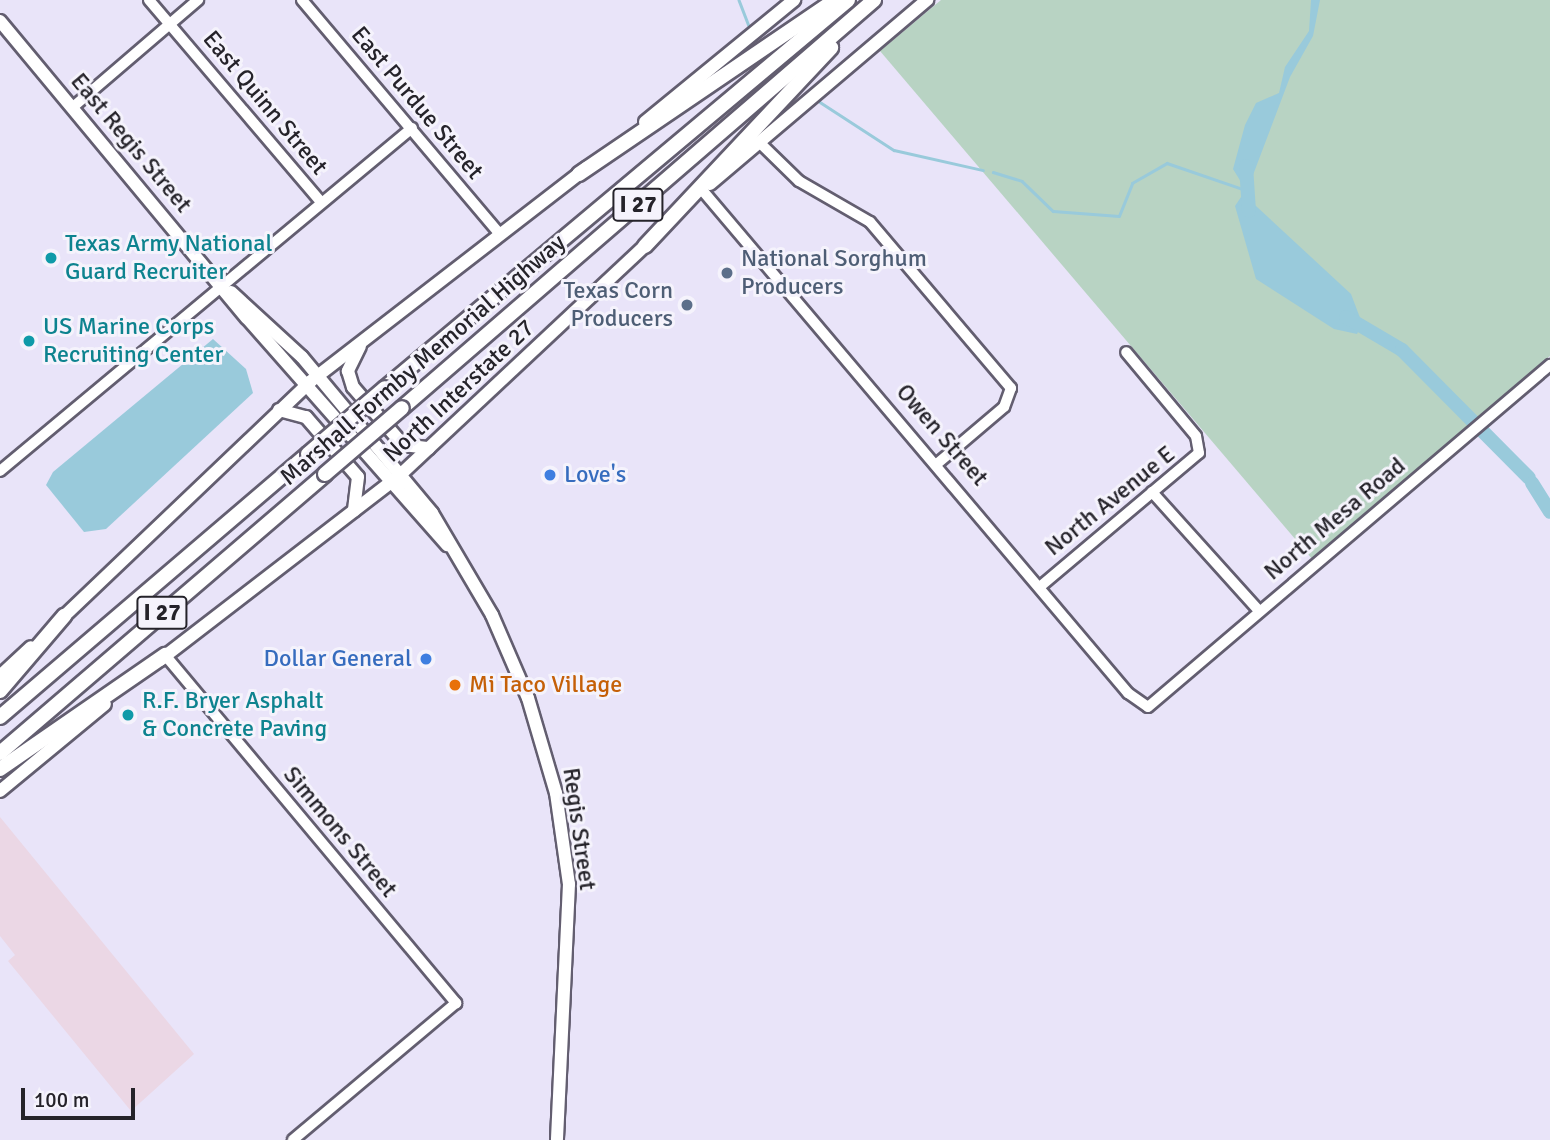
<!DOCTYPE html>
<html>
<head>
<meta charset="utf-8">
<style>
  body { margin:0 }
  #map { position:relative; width:1550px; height:1140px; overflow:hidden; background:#e9e4f9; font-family:Signika,sans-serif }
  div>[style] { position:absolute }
  .industrial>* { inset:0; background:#ebd7e5 }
  .green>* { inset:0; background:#b8d3c3 }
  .water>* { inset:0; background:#99cadb }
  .stream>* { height:2.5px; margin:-1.25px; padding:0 1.25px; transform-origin:1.25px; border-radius:1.25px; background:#99cadb }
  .river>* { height:14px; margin:-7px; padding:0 7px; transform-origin:7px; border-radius:7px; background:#99cadb }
  .roads { filter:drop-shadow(2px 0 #635e70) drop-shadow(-2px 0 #635e70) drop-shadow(0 2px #635e70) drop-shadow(0 -2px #635e70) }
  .minor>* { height:10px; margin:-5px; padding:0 5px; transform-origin:5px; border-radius:5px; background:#fff }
  .major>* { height:12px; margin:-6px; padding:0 6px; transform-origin:6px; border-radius:6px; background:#fff }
  .highway>* { height:14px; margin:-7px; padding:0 7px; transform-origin:7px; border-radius:7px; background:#fff }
  .bridges { filter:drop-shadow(2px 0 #635e70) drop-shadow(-2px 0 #635e70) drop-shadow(0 2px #635e70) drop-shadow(0 -2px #635e70) }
  .highway-bridge>* { height:14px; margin:-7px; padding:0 7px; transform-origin:7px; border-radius:7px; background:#fff }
  .dots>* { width:19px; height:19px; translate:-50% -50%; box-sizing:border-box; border:4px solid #f5f3fc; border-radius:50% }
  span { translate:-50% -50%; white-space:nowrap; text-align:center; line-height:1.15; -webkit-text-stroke:6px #f5f3fc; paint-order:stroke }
  .shield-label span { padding:2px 5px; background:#f5f3fc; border:2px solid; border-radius:5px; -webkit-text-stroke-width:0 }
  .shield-label { font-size:23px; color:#25232a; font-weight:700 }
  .street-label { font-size:24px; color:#25232a }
  .culture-label { font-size:24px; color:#0d838f }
  .left { translate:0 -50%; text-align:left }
  .service-label { font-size:24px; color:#4e5e75 }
  .right { translate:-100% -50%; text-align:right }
  .shop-label { font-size:24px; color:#366cbe }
  .food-label { font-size:24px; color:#c56008 }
  .scale { position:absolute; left:21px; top:1088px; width:114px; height:32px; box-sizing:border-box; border:4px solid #25232a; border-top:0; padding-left:9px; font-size:21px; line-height:24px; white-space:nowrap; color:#25232a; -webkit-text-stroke:5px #f5f3fc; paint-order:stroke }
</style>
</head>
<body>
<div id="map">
  <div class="industrial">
    <i style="clip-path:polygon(0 817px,194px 1054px,131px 1111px,8px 961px,15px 955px,0 936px)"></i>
  </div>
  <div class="green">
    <i style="clip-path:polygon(941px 0,1550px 0,1550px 356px,1313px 560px,880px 51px)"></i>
  </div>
  <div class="water">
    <i style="clip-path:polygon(1311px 0,1320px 0,1313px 36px,1290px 77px,1253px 175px,1241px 182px,1233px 169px,1245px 125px,1256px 103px,1279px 93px,1285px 67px,1309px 31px)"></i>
    <i style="clip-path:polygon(1243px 194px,1351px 294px,1362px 323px,1357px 334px,1334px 329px,1256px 279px,1235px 206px)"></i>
    <i style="clip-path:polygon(213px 339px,246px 369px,253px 393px,106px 529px,84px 532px,46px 485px,53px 472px)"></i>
  </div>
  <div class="stream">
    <i style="left:739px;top:0;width:30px;rotate:69deg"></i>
    <i style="left:820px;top:102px;width:88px;rotate:33deg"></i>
    <i style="left:894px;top:150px;width:91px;rotate:12.7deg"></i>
    <i style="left:993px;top:172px;width:30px;rotate:17deg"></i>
    <i style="left:1022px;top:181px;width:43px;rotate:44.1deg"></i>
    <i style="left:1053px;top:211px;width:66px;rotate:4.3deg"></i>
    <i style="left:1119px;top:216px;width:35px;rotate:-68deg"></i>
    <i style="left:1132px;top:183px;width:40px;rotate:-29.7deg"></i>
    <i style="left:1167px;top:163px;width:80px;rotate:18.9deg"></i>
  </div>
  <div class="river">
    <i style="left:1246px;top:166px;width:45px;rotate:86.2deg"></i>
    <i style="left:1346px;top:317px;width:65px;rotate:30.5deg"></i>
    <i style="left:1402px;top:350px;width:180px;rotate:45.2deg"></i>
    <i style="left:1532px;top:483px;width:34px;rotate:58deg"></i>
  </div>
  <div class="roads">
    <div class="minor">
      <i style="left:149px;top:0;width:265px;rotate:49.6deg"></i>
      <i style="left:302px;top:0;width:307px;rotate:49.8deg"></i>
      <i style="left:73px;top:107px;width:165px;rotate:-40.6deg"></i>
      <i style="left:759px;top:142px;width:56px;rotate:44.3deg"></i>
      <i style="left:799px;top:181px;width:82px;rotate:30deg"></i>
      <i style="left:870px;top:222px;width:218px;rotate:49.7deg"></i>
      <i style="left:1011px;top:388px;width:20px;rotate:110deg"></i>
      <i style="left:1004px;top:407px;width:87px;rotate:139.7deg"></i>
      <i style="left:703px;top:191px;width:658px;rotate:49.75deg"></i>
      <i style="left:1128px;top:693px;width:24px;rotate:35deg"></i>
      <i style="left:1148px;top:707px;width:528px;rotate:-40.39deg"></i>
      <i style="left:0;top:471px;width:536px;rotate:-39.78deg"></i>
      <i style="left:1152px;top:492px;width:160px;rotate:48deg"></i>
      <i style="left:1042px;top:585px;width:205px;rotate:-40.1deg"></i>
      <i style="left:1199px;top:453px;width:17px;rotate:-100deg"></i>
      <i style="left:1196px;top:436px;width:109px;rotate:-129.8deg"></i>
      <i style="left:165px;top:655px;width:454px;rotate:50.1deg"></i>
      <i style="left:456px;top:1003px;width:213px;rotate:140deg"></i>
    </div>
    <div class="major">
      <i style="left:0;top:21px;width:386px;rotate:50.3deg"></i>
      <i style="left:247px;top:318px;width:303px;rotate:48.6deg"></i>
      <i style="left:645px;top:122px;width:193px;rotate:-39.3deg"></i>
      <i style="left:710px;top:184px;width:285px;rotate:-40.3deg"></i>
      <i style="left:231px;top:292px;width:96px;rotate:42.5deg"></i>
      <i style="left:302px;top:357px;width:203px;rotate:50.2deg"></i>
      <i style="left:432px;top:513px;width:118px;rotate:59.5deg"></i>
      <i style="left:492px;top:615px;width:90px;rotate:66.6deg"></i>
      <i style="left:528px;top:698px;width:99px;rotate:73.6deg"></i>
      <i style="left:556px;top:793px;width:92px;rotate:81.9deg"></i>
      <i style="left:569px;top:884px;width:256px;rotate:92.7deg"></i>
      <i style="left:360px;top:346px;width:28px;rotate:116deg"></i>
      <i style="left:348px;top:371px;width:17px;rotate:73deg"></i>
      <i style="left:353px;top:387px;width:77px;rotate:49.2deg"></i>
      <i style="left:403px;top:445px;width:26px;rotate:7deg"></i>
      <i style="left:279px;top:410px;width:28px;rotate:15deg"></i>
      <i style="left:306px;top:417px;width:79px;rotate:49.1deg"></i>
      <i style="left:358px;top:477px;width:34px;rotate:97deg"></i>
      <i style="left:57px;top:623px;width:351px;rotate:-43.6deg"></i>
      <i style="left:311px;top:381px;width:349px;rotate:-37.7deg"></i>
      <i style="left:160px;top:660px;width:303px;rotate:-37.6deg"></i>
      <i style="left:400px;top:475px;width:344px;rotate:-43.1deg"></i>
      <i style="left:0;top:676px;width:42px;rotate:-43.1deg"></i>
      <i style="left:0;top:791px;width:136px;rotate:-39.6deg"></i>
    </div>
    <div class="highway">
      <i style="left:579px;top:174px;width:310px;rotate:-34.2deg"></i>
      <i style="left:645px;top:246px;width:272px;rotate:-46.8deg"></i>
      <i style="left:385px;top:388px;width:604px;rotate:-39.96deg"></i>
      <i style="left:402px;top:408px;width:624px;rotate:-40.84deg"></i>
      <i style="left:0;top:691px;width:99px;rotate:-49.5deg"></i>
      <i style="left:0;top:717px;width:405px;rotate:-40.5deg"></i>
      <i style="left:0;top:753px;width:428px;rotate:-40.6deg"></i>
      <i style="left:0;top:769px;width:201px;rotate:-34.6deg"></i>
    </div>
  </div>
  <div class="bridges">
    <div class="highway-bridge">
      <i style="left:308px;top:454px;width:101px;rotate:-40.6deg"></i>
      <i style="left:325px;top:474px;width:101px;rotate:-40.6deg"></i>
    </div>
  </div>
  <div class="dots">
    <i style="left:51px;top:258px;background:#0f9aa8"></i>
    <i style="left:727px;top:273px;background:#5c6f8a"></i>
    <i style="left:687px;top:305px;background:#5c6f8a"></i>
    <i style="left:29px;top:341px;background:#0f9aa8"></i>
    <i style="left:550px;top:475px;background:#3f7fe0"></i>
    <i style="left:426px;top:659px;background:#3f7fe0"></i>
    <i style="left:455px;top:685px;background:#e8710a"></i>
    <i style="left:128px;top:715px;background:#0f9aa8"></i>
  </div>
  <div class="shield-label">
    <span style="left:638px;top:205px">I 27</span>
    <span style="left:162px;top:613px">I 27</span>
  </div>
  <div class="street-label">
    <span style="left:265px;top:103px;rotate:50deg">East Quinn Street</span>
    <span style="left:417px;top:103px;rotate:50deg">East Purdue Street</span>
    <span style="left:131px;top:143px;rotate:50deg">East Regis Street</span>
    <span style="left:423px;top:360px;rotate:-41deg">Marshall Formby Memorial Highway</span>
    <span style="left:459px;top:391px;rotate:-43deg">North Interstate 27</span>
    <span style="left:942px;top:435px;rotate:49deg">Owen Street</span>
    <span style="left:1110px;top:501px;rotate:-39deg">North Avenue E</span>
    <span style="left:1335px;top:519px;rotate:-40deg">North Mesa Road</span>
    <span style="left:579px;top:829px;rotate:82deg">Regis Street</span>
    <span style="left:340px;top:832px;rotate:50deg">Simmons Street</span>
  </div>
  <div class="culture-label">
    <span class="left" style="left:65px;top:258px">Texas Army National<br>Guard Recruiter</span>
    <span class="left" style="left:43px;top:341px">US Marine Corps<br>Recruiting Center</span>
    <span class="left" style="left:142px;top:715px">R.F. Bryer Asphalt<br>&amp; Concrete Paving</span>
  </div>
  <div class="service-label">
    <span class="left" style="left:741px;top:273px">National Sorghum<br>Producers</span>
    <span class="right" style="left:673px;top:305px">Texas Corn<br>Producers</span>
  </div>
  <div class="shop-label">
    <span class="left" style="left:564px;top:475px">Love's</span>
    <span class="right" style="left:412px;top:659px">Dollar General</span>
  </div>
  <div class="food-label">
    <span class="left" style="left:469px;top:685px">Mi Taco Village</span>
  </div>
  <div class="scale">100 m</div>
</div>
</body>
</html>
